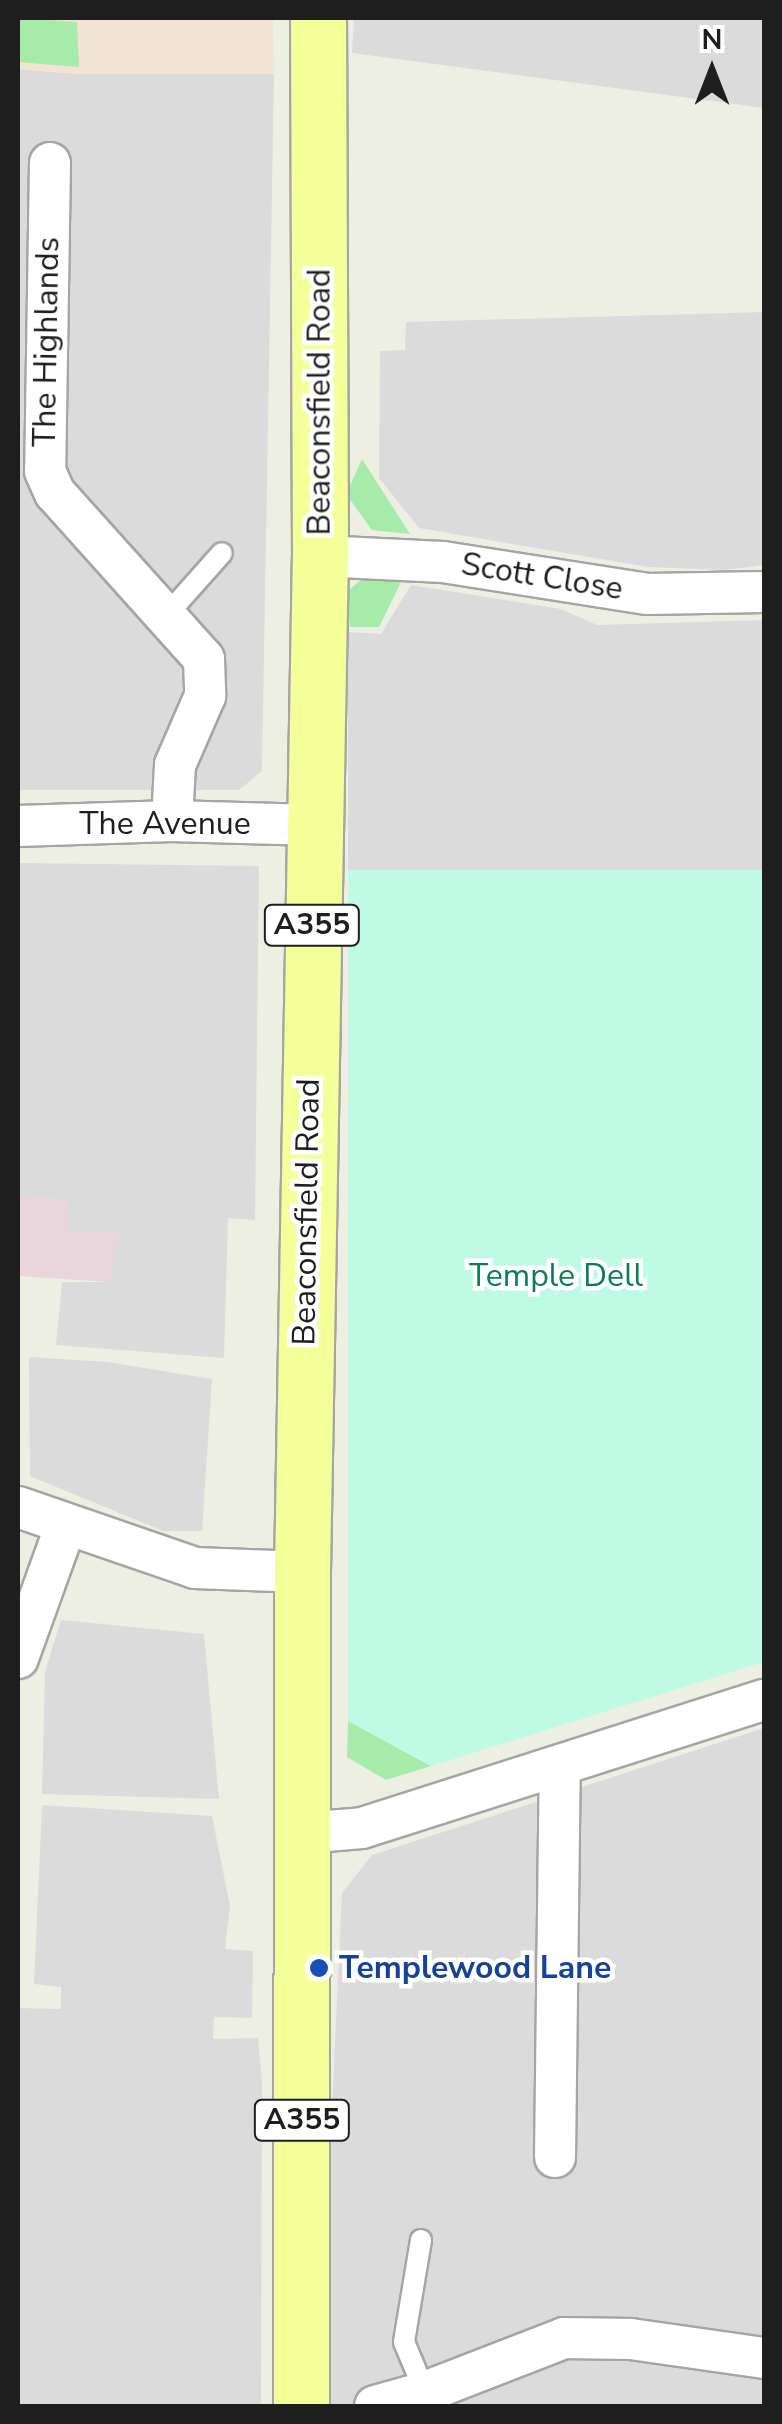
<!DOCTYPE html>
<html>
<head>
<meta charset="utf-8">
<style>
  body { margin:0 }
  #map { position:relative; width:782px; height:2424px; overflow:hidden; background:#edefe3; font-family:"Nunito Sans",sans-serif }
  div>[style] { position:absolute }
  .residential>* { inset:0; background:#dcdbdb }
  .commercial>* { inset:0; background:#f1e4d2 }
  .industrial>* { inset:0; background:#e9d5db }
  .grass>* { inset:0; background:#a7ebaa }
  .park>* { inset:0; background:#bffbe4 }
  .roads { filter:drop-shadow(2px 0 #a5a5a5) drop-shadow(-2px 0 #a5a5a5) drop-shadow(0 2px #a5a5a5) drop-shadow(0 -2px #a5a5a5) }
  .service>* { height:20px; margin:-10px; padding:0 10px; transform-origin:10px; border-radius:10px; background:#fff }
  .minor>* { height:40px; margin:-20px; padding:0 20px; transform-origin:20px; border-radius:20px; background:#fff }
  .primary>* { height:55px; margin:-27.5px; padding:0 27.5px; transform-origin:27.5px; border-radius:27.5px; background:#f4ff99 }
  .dots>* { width:28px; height:28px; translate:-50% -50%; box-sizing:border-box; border:5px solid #fff; border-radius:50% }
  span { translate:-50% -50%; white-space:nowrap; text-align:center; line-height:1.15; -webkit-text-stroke:9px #fff; paint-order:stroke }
  .shield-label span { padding:2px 8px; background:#fff; border:2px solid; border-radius:8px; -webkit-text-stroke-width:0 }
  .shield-label { font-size:30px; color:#1e1e1e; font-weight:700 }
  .street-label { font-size:32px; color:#1e1e1e }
  .park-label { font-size:32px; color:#088052 }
  .transit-label { font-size:32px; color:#164399; font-weight:700 }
  .left { translate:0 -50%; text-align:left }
  .frame { position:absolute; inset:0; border:20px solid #1e1e1e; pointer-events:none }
  .north { position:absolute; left:662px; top:20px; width:100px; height:100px; -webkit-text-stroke:8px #fff; paint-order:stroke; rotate:0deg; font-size:28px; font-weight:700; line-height:40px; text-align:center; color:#1e1e1e }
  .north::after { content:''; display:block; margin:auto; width:35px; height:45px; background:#1e1e1e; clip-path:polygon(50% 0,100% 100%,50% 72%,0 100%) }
</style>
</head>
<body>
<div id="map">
  <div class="residential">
    <i style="clip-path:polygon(354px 18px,764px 18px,764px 108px,352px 53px)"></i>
    <i style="clip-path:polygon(18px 69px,79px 74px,274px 74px,262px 771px,239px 790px,18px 790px)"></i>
    <i style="clip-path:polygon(764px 312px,764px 565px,725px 570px,648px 567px,419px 528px,379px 478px,380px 351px,405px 350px,406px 322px)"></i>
    <i style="clip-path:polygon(411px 585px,561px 609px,597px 625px,764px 620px,764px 870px,348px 870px,348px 632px,381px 634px)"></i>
    <i style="clip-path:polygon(18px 863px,259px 866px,255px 1220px,228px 1218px,224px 1358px,56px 1345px,62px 1282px,109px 1282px,120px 1231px,68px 1231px,68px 1201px,18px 1196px)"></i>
    <i style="clip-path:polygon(29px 1357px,108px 1362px,212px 1379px,202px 1531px,163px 1531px,30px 1476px)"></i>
    <i style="clip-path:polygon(61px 1620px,204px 1634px,219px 1799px,42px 1794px,45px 1672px)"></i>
    <i style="clip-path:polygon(764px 1728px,764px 2406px,327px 2406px,327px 2214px,342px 1893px,372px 1855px)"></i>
    <i style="clip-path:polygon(42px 1805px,212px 1816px,230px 1906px,225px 1949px,253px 1951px,252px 2018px,214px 2017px,213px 2039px,258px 2038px,262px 2082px,261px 2406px,18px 2406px,18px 2008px,61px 2009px,61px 1987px,34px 1984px)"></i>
  </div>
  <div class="commercial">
    <i style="clip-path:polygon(18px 18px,273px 18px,274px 74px,79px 74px,18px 69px)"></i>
  </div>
  <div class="industrial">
    <i style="clip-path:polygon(18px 1196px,68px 1201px,68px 1231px,121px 1231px,109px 1282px,18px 1276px)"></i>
  </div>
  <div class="grass">
    <i style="clip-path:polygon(18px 18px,77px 22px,79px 67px,18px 62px)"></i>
    <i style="clip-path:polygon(362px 459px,410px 534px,372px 530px,346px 494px)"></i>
    <i style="clip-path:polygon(409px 566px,379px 627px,350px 627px,347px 592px,373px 569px)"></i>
    <i style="clip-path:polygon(348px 1721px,431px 1766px,386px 1780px,347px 1757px)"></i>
  </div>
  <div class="park">
    <i style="clip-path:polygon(348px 870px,764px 870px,764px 1662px,431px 1766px,348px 1721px)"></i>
  </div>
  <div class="roads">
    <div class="service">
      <i style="left:166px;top:616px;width:84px;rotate:-48.4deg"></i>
      <i style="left:421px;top:2240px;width:103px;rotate:99.5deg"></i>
      <i style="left:404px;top:2342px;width:54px;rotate:67.2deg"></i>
    </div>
    <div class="minor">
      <i style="left:50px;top:163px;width:308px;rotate:90.9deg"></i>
      <i style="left:45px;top:471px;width:24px;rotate:66deg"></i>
      <i style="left:55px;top:493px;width:223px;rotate:48.1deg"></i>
      <i style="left:204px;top:659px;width:37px;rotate:88deg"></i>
      <i style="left:205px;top:696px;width:75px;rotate:113.5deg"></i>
      <i style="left:175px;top:765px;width:56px;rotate:93.1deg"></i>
      <i style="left:320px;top:556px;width:123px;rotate:2.8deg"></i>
      <i style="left:443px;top:562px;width:206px;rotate:8.9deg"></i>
      <i style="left:647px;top:594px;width:117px;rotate:-1deg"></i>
      <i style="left:18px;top:826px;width:154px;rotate:-1.9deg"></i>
      <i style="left:172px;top:821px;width:141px;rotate:1.6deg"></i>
      <i style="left:18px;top:1507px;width:187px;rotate:19deg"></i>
      <i style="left:195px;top:1568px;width:107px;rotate:2.1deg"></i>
      <i style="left:18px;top:1658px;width:141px;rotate:-70.2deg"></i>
      <i style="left:303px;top:1833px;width:59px;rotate:-4.8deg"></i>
      <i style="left:362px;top:1828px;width:422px;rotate:-17.7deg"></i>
      <i style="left:555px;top:2157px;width:391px;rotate:-89.3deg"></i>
      <i style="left:375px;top:2406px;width:52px;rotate:-15.6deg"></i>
      <i style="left:425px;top:2392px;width:149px;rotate:-21.2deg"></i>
      <i style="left:564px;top:2338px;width:67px;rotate:0.9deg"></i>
      <i style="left:631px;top:2339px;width:134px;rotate:8.1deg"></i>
    </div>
    <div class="primary">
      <i style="left:301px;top:2406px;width:834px;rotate:-89.93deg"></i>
      <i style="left:302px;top:1572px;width:1016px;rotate:-88.99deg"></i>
      <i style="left:320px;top:556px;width:538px;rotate:-90.21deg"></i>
    </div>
  </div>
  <div class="dots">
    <i style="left:319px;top:1968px;background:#1a4fb4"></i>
  </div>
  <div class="shield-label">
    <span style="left:312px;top:925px">A355</span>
    <span style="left:302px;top:2120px">A355</span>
  </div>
  <div class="street-label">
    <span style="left:47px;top:342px;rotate:-89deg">The Highlands</span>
    <span style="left:320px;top:402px;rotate:-90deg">Beaconsfield Road</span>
    <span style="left:542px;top:577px;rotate:9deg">Scott Close</span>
    <span style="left:165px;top:824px">The Avenue</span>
    <span style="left:307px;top:1212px;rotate:-89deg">Beaconsfield Road</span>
  </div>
  <div class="park-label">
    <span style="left:556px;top:1276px">Temple Dell</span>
  </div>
  <div class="transit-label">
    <span class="left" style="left:339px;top:1968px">Templewood Lane</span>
  </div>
  <div class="frame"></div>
  <div class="north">N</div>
</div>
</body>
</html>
